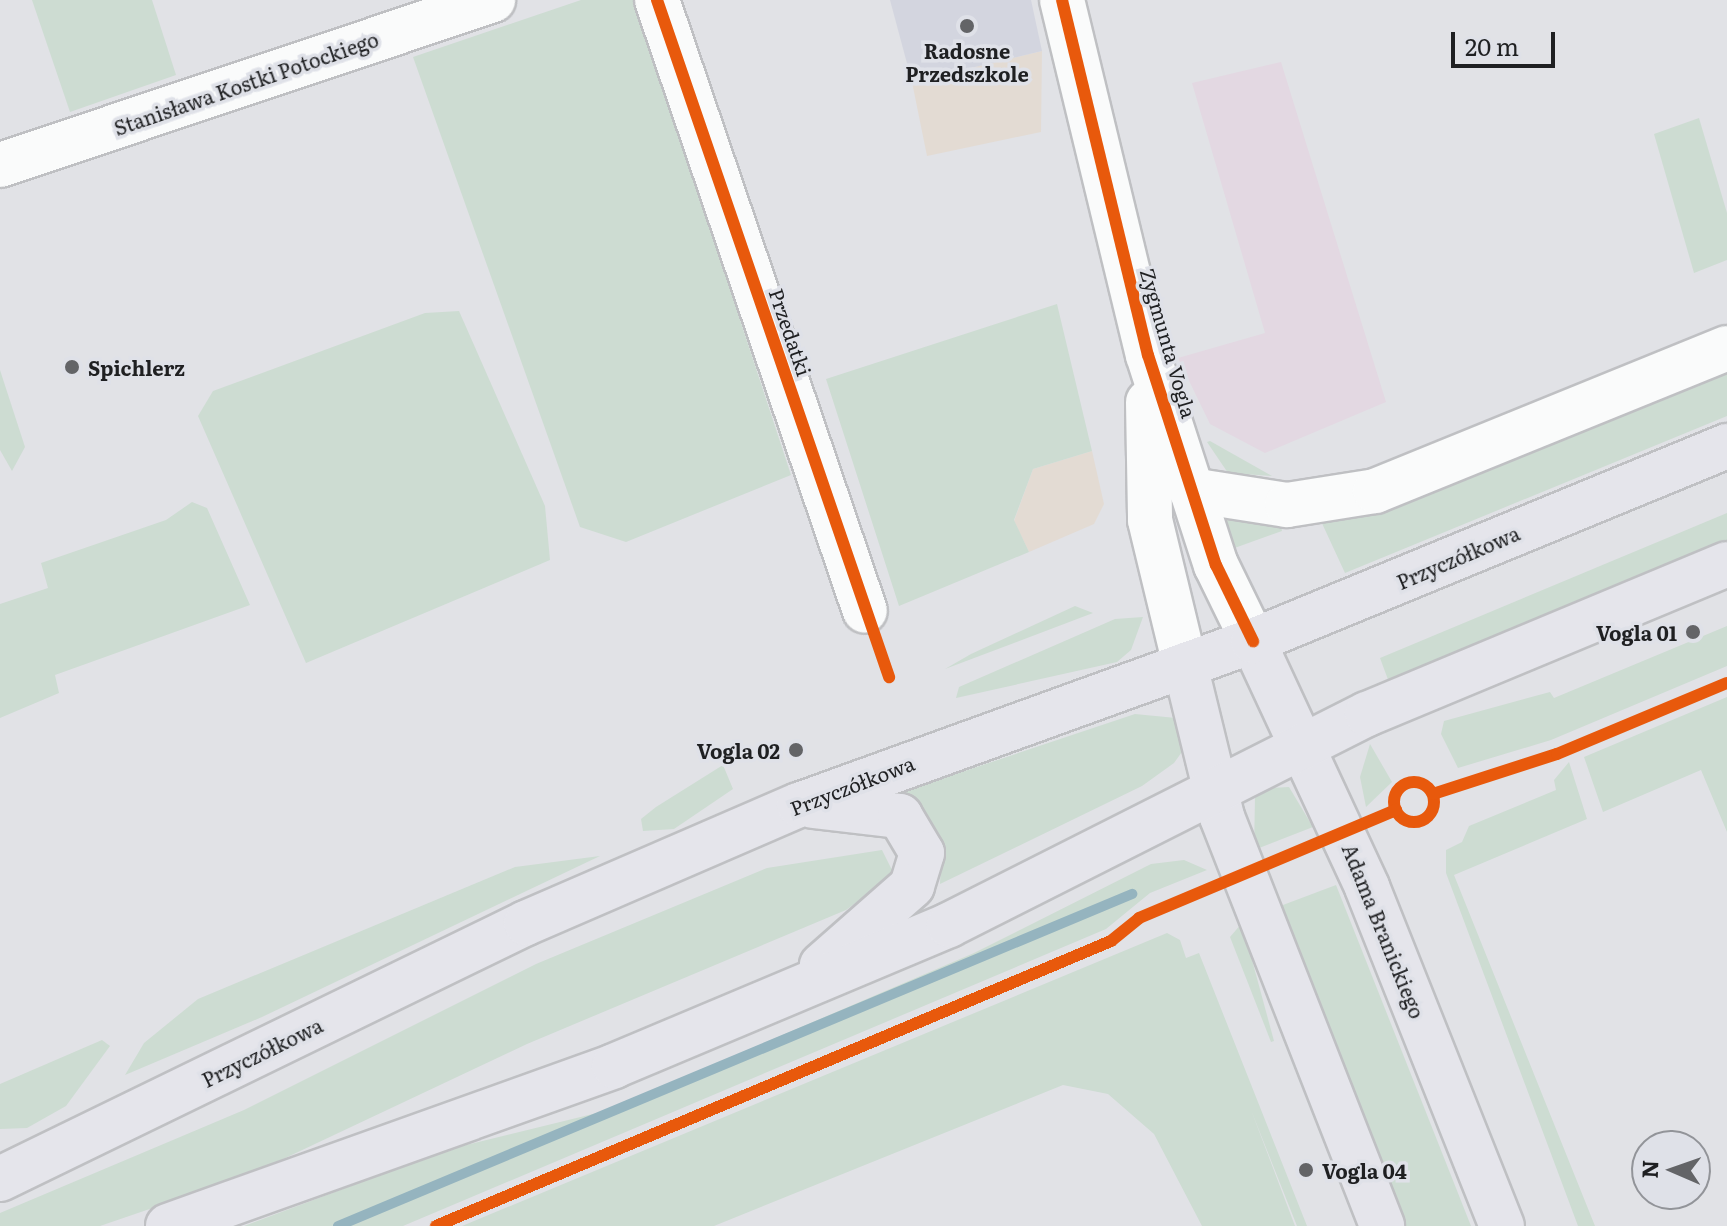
<!DOCTYPE html>
<html>
<head>
<meta charset="utf-8">
<style>
  body { margin:0 }
  #map { position:relative; width:1727px; height:1226px; overflow:hidden; background:#e1e2e6; font-family:Literata,serif }
  div>[style] { position:absolute }
  .commercial>* { inset:0; background:#e3d8e2 }
  .industrial>* { inset:0; background:#e3dbd3 }
  .built>* { inset:0; background:#d3d5df }
  .green>* { inset:0; background:#cddcd2 }
  .stream>* { height:10px; margin:-5px; padding:0 5px; transform-origin:5px; border-radius:5px; background:#95b4bf }
  .roads { filter:drop-shadow(2px 0 #bfc0c3) drop-shadow(-2px 0 #bfc0c3) drop-shadow(0 2px #bfc0c3) drop-shadow(0 -2px #bfc0c3) }
  .minor>* { height:44px; margin:-22px; padding:0 22px; transform-origin:22px; border-radius:22px; background:#fafbfb }
  .major>* { height:44px; margin:-22px; padding:0 22px; transform-origin:22px; border-radius:22px; background:#e5e5eb }
  .cycleway>* { height:12px; margin:-6px; padding:0 6px; transform-origin:6px; border-radius:6px; background:#e8590c }
  .cycleway>.ring { margin:-6px; padding:0; box-sizing:content-box; background:none; border:12px solid #e8590c; border-radius:50% }
  .dots>* { width:22px; height:22px; translate:-50% -50%; box-sizing:border-box; border:4px solid #dfe1e8; border-radius:50% }
  span { translate:-50% -50%; white-space:nowrap; text-align:center; line-height:1.15; -webkit-text-stroke:7px #dfe1e8; paint-order:stroke }
  .poi-label { font-size:20px; color:#1f2022; font-weight:700 }
  .left { translate:0 -50%; text-align:left }
  .right { translate:-100% -50%; text-align:right }
  .street-label { font-size:20px; color:#1f2022 }
  .north { position:absolute; left:1631px; top:1130px; width:80px; height:80px; box-sizing:border-box; background:#dfe1e8; border:2px solid #929499; border-radius:50%; rotate:272deg; font-size:22px; font-weight:700; line-height:32px; text-align:center; color:#1f2022 }
  .north::after { content:''; display:block; margin:auto; width:28px; height:36px; background:#636467; clip-path:polygon(50% 0,100% 100%,50% 72%,0 100%) }
  .scale { position:absolute; left:1451px; top:32px; width:104px; height:36px; box-sizing:border-box; border:4px solid #1f2022; border-top:0; padding-left:10px; font-size:24px; line-height:28px; white-space:nowrap; color:#1f2022; -webkit-text-stroke:6px #dfe1e8; paint-order:stroke }
</style>
</head>
<body>
<div id="map">
  <div class="commercial">
    <i style="clip-path:polygon(1281px 62px,1386px 402px,1265px 453px,1210px 424px,1178px 358px,1265px 333px,1192px 83px)"></i>
  </div>
  <div class="industrial">
    <i style="clip-path:polygon(1042px 51px,1041px 132px,927px 156px,912px 82px)"></i>
    <i style="clip-path:polygon(1092px 451px,1104px 504px,1094px 524px,1029px 552px,1014px 521px,1033px 469px)"></i>
  </div>
  <div class="built">
    <i style="clip-path:polygon(890px 0,1031px 0,1042px 51px,912px 82px)"></i>
  </div>
  <div class="green">
    <i style="clip-path:polygon(32px 0,152px 0,176px 75px,70px 112px)"></i>
    <i style="clip-path:polygon(581px 0,635px 0,791px 475px,626px 542px,580px 527px,413px 57px)"></i>
    <i style="clip-path:polygon(1699px 118px,1727px 213px,1727px 260px,1694px 273px,1654px 134px)"></i>
    <i style="clip-path:polygon(1057px 304px,1092px 451px,1033px 469px,1014px 520px,1029px 552px,899px 606px,826px 379px)"></i>
    <i style="clip-path:polygon(459px 311px,545px 506px,550px 560px,306px 663px,198px 416px,213px 391px,425px 313px)"></i>
    <i style="clip-path:polygon(1727px 368px,1727px 416px,1345px 573px,1320px 519px,1401px 505px)"></i>
    <i style="clip-path:polygon(0 370px,25px 447px,12px 471px,0 450px)"></i>
    <i style="clip-path:polygon(1207px 442px,1210px 441px,1272px 476px,1228px 473px)"></i>
    <i style="clip-path:polygon(192px 502px,207px 508px,250px 605px,55px 675px,59px 693px,0 718px,0 604px,48px 588px,41px 563px,166px 520px)"></i>
    <i style="clip-path:polygon(1727px 513px,1727px 544px,1390px 685px,1380px 658px)"></i>
    <i style="clip-path:polygon(1216px 514px,1279px 519px,1282px 531px,1229px 550px)"></i>
    <i style="clip-path:polygon(1075px 606px,1093px 613px,945px 669px,971px 654px)"></i>
    <i style="clip-path:polygon(1143px 617px,1131px 650px,1117px 662px,956px 698px,959px 687px,1115px 619px)"></i>
    <i style="clip-path:polygon(1727px 626px,1727px 666px,1551px 740px,1458px 768px,1441px 734px,1444px 721px,1550px 692px,1554px 698px)"></i>
    <i style="clip-path:polygon(1727px 697px,1727px 832px,1701px 770px,1603px 812px,1584px 757px)"></i>
    <i style="clip-path:polygon(1135px 714px,1176px 718px,1184px 749px,1174px 763px,1142px 786px,940px 884px,941px 858px,905px 791px)"></i>
    <i style="clip-path:polygon(1370px 744px,1392px 782px,1366px 807px,1360px 777px)"></i>
    <i style="clip-path:polygon(1569px 762px,1587px 819px,1454px 875px,1595px 1226px,1578px 1226px,1446px 873px,1446px 850px,1462px 842px,1469px 826px,1556px 790px,1554px 780px)"></i>
    <i style="clip-path:polygon(723px 765px,733px 789px,674px 829px,643px 831px,641px 819px,656px 807px)"></i>
    <i style="clip-path:polygon(1289px 787px,1313px 827px,1254px 850px,1255px 798px,1268px 788px)"></i>
    <i style="clip-path:polygon(882px 850px,894px 874px,846px 910px,527px 1044px,249px 1175px,100px 1226px,0 1226px,0 1213px,244px 1110px,536px 964px,767px 868px)"></i>
    <i style="clip-path:polygon(600px 856px,262px 1017px,125px 1075px,144px 1043px,198px 999px,515px 867px)"></i>
    <i style="clip-path:polygon(1184px 860px,1207px 870px,1150px 893px,1106px 929px,403px 1226px,244px 1226px,450px 1149px,605px 1111px,974px 953px,1151px 864px)"></i>
    <i style="clip-path:polygon(1336px 885px,1471px 1226px,1401px 1226px,1275px 908px)"></i>
    <i style="clip-path:polygon(1242px 923px,1274px 1041px,1271px 1042px,1230px 937px)"></i>
    <i style="clip-path:polygon(1167px 933px,1180px 940px,1186px 958px,1199px 953px,1307px 1226px,1297px 1226px,1251px 1110px,1295px 1226px,1202px 1226px,1154px 1134px,1108px 1094px,1063px 1085px,714px 1226px,462px 1226px)"></i>
    <i style="clip-path:polygon(102px 1040px,110px 1046px,66px 1106px,27px 1128px,0 1129px,0 1084px)"></i>
  </div>
  <div class="stream">
    <i style="left:338px;top:1226px;width:861px;rotate:-22.69deg"></i>
  </div>
  <div class="roads">
    <div class="minor">
      <i style="left:657px;top:0;width:645px;rotate:71.2deg"></i>
      <i style="left:1062px;top:0;width:365px;rotate:76.4deg"></i>
      <i style="left:1148px;top:355px;width:221px;rotate:72.1deg"></i>
      <i style="left:1216px;top:565px;width:85px;rotate:64deg"></i>
      <i style="left:0;top:165px;width:520px;rotate:-18.5deg"></i>
      <i style="left:1148px;top:402px;width:118px;rotate:89deg"></i>
      <i style="left:1150px;top:520px;width:149px;rotate:76.4deg"></i>
      <i style="left:1191px;top:490px;width:97px;rotate:8.9deg"></i>
      <i style="left:1287px;top:505px;width:89px;rotate:-9deg"></i>
      <i style="left:1375px;top:491px;width:380px;rotate:-22.1deg"></i>
    </div>
    <div class="major">
      <i style="left:1253px;top:641px;width:271px;rotate:65.1deg"></i>
      <i style="left:1367px;top:887px;width:365px;rotate:68.3deg"></i>
      <i style="left:1185px;top:665px;width:156px;rotate:76.3deg"></i>
      <i style="left:1222px;top:817px;width:439px;rotate:68.6deg"></i>
      <i style="left:813px;top:806px;width:88px;rotate:6.6deg"></i>
      <i style="left:900px;top:816px;width:43px;rotate:59.3deg"></i>
      <i style="left:922px;top:853px;width:34px;rotate:107deg"></i>
      <i style="left:912px;top:886px;width:120px;rotate:138.7deg"></i>
      <i style="left:0;top:1179px;width:585px;rotate:-25.95deg"></i>
      <i style="left:526px;top:923px;width:297px;rotate:-23.4deg"></i>
      <i style="left:799px;top:805px;width:483px;rotate:-19.9deg"></i>
      <i style="left:1253px;top:641px;width:513px;rotate:-22.36deg"></i>
      <i style="left:168px;top:1226px;width:474px;rotate:-19.7deg"></i>
      <i style="left:614px;top:1066px;width:363px;rotate:-22.8deg"></i>
      <i style="left:949px;top:925px;width:468px;rotate:-26.8deg"></i>
      <i style="left:1367px;top:714px;width:390px;rotate:-22.6deg"></i>
    </div>
  </div>
  <div class="cycleway">
    <i style="left:657px;top:0;width:716px;rotate:71.08deg"></i>
    <i style="left:1062px;top:0;width:365px;rotate:76.4deg"></i>
    <i style="left:1148px;top:355px;width:221px;rotate:72.1deg"></i>
    <i style="left:1216px;top:565px;width:85px;rotate:64deg"></i>
    <i class="ring" style="left:1394px;top:782px;width:28px;height:28px"></i>
    <i style="left:1433px;top:794px;width:130px;rotate:-17.9deg"></i>
    <i style="left:1557px;top:754px;width:184px;rotate:-22.7deg"></i>
    <i style="left:436px;top:1226px;width:733px;rotate:-22.89deg"></i>
    <i style="left:1111px;top:941px;width:36px;rotate:-39deg"></i>
    <i style="left:1139px;top:918px;width:279px;rotate:-22.8deg"></i>
  </div>
  <div class="dots">
    <i style="left:967px;top:26px;background:#636467"></i>
    <i style="left:72px;top:367px;background:#636467"></i>
    <i style="left:1693px;top:632px;background:#636467"></i>
    <i style="left:796px;top:750px;background:#636467"></i>
    <i style="left:1306px;top:1170px;background:#636467"></i>
  </div>
  <div class="poi-label">
    <span style="left:967px;top:62px">Radosne<br>Przedszkole</span>
    <span class="left" style="left:88px;top:367px">Spichlerz</span>
    <span class="right" style="left:1677px;top:632px">Vogla 01</span>
    <span class="right" style="left:780px;top:750px">Vogla 02</span>
    <span class="left" style="left:1322px;top:1170px">Vogla 04</span>
  </div>
  <div class="street-label">
    <span style="left:246px;top:83px;rotate:-19deg">Stanisława Kostki Potockiego</span>
    <span style="left:791px;top:332px;rotate:71deg">Przedatki</span>
    <span style="left:1169px;top:343px;rotate:74deg">Zygmunta Vogla</span>
    <span style="left:1458px;top:557px;rotate:-23deg">Przyczółkowa</span>
    <span style="left:852px;top:785px;rotate:-21deg">Przyczółkowa</span>
    <span style="left:1384px;top:931px;rotate:68deg">Adama Branickiego</span>
    <span style="left:262px;top:1052px;rotate:-26deg">Przyczółkowa</span>
  </div>
  <div class="north">N</div>
  <div class="scale">20 m</div>
</div>
</body>
</html>
